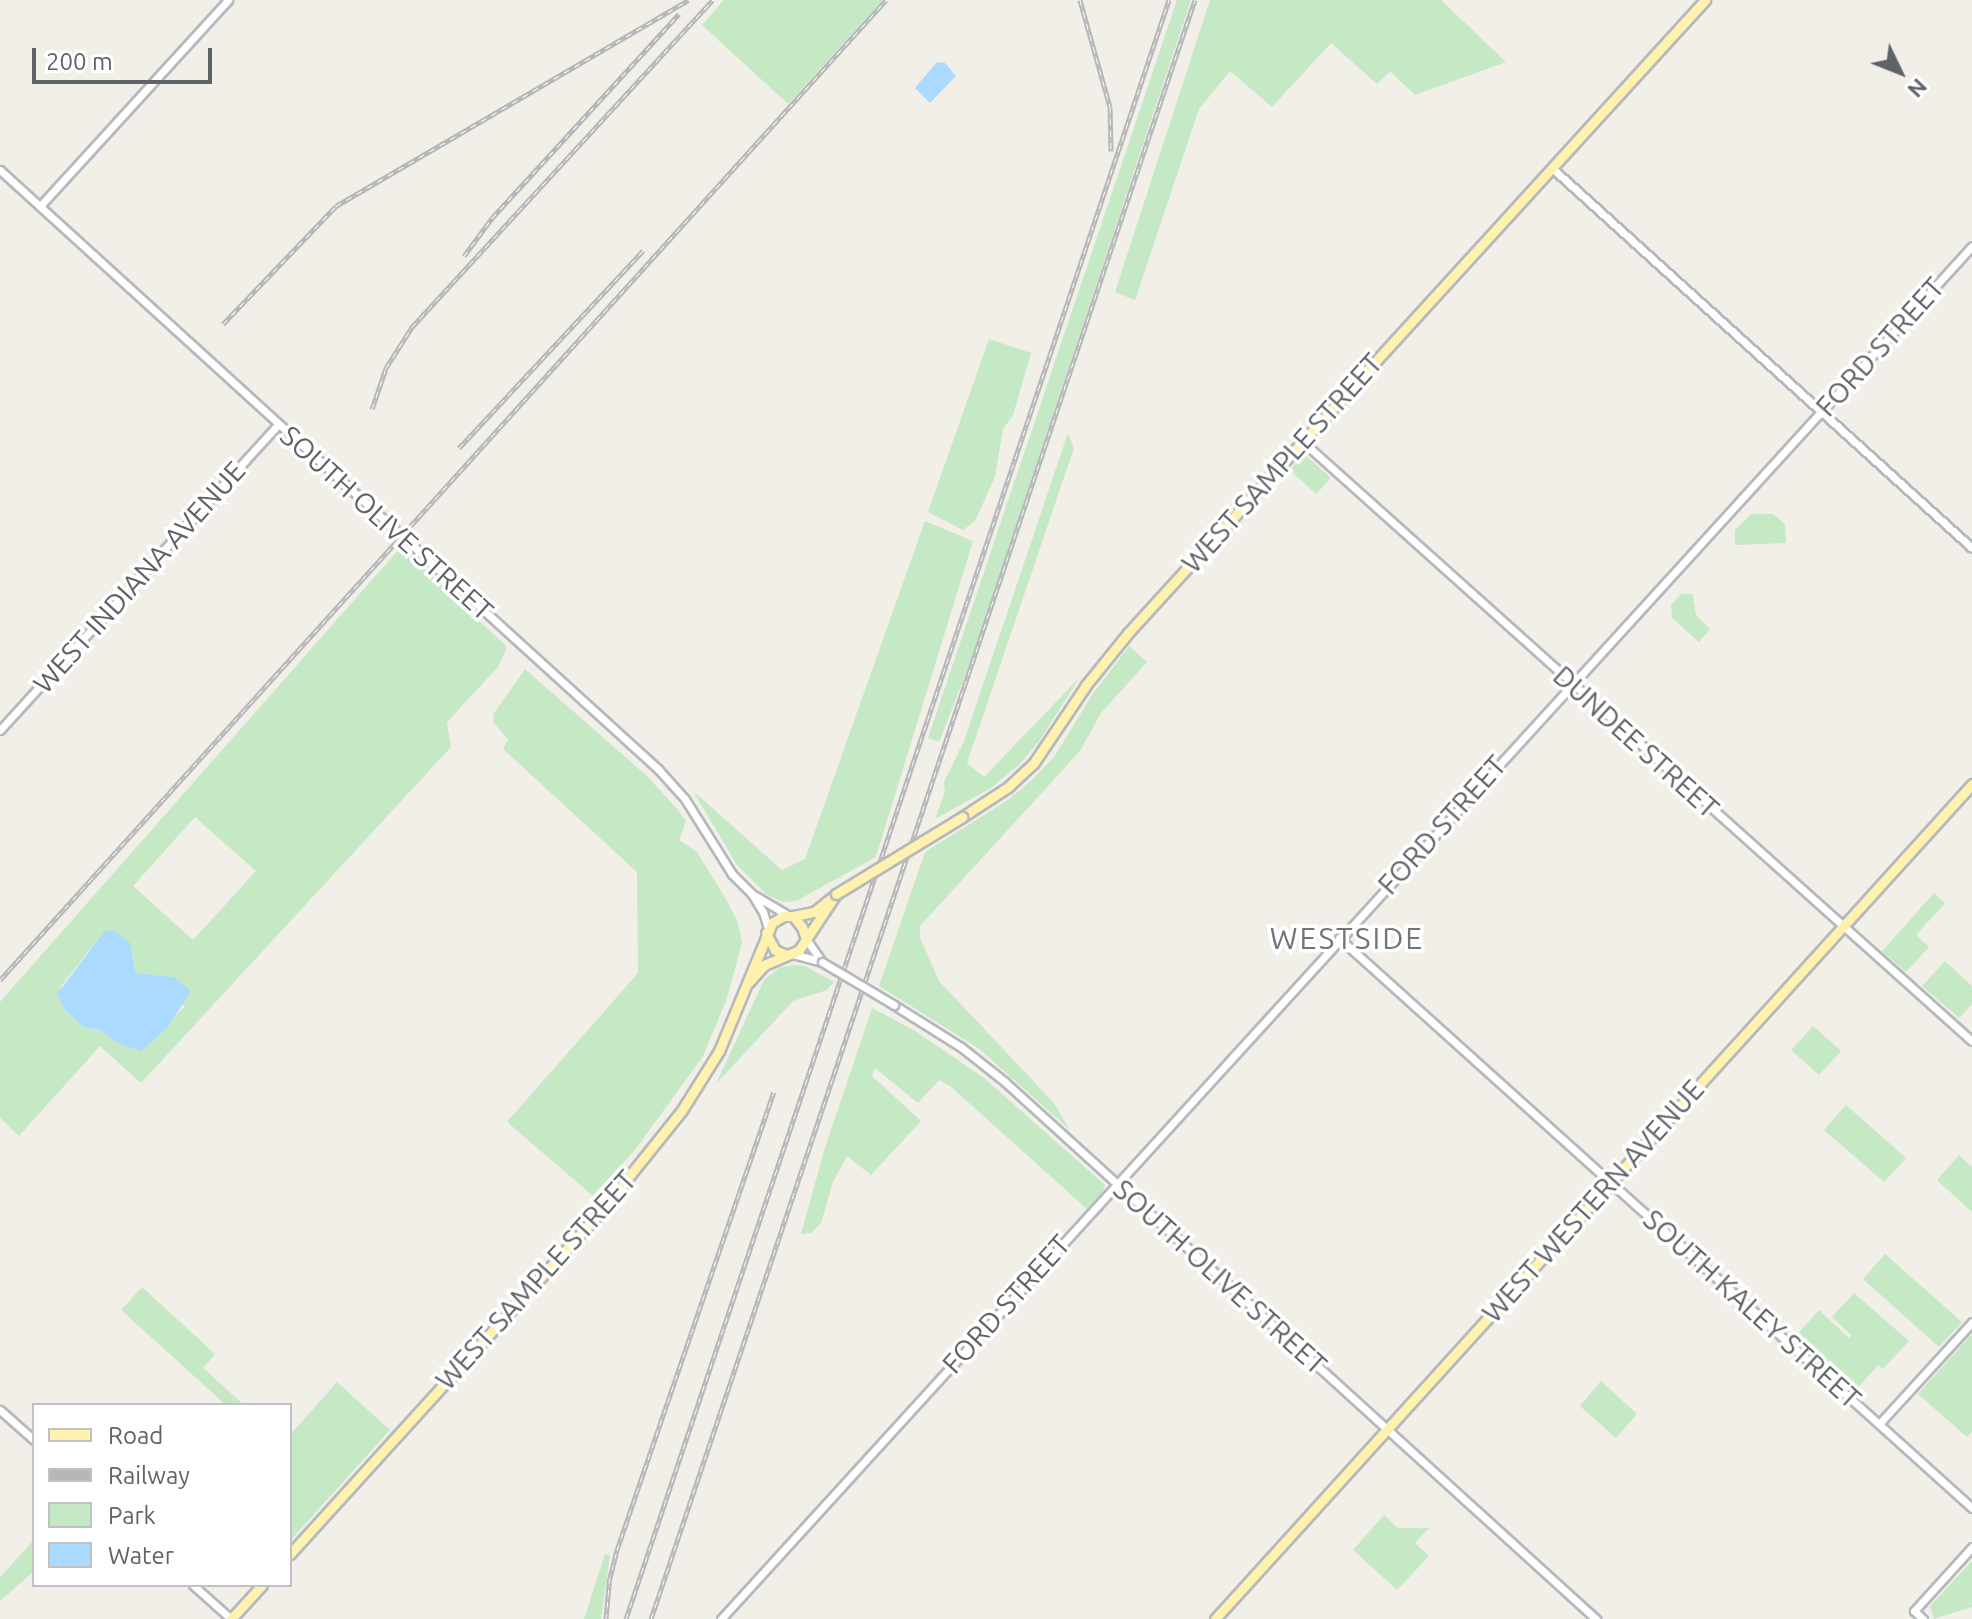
<!DOCTYPE html>
<html>
<head>
<meta charset="utf-8">
<style>
  body { margin:0 }
  #map { position:relative; width:1972px; height:1619px; overflow:hidden; background:#f1efe8; font-family:Ubuntu,sans-serif }
  div>[style] { position:absolute }
  .green>* { inset:0; background:#c5e8c5 }
  .water>* { inset:0; background:#aadaff }
  .roads { filter:drop-shadow(2px 0 #b5b8bc) drop-shadow(-2px 0 #b5b8bc) drop-shadow(0 2px #b5b8bc) drop-shadow(0 -2px #b5b8bc) }
  .minor>* { height:7px; margin:-3.5px; padding:0 3.5px; transform-origin:3.5px; border-radius:3.5px; background:#fff }
  .major>* { height:9px; margin:-4.5px; padding:0 4.5px; transform-origin:4.5px; border-radius:4.5px; background:#fff2af }
  .rail>* { height:5px; margin-top:-2.5px; transform-origin:0; background:repeating-linear-gradient(90deg,#fff 0 6px,#b6b7b8 0 12px); box-sizing:border-box; border-block:2px solid #b6b7b8 }
  .bridges { filter:drop-shadow(2px 0 #b5b8bc) drop-shadow(-2px 0 #b5b8bc) drop-shadow(0 2px #b5b8bc) drop-shadow(0 -2px #b5b8bc) }
  .minor-bridge>* { height:7px; margin:-3.5px; padding:0 3.5px; transform-origin:3.5px; border-radius:3.5px; background:#fff }
  .major-bridge>* { height:9px; margin:-4.5px; padding:0 4.5px; transform-origin:4.5px; border-radius:4.5px; background:#fff2af }
  span { translate:-50% -50%; white-space:nowrap; text-align:center; line-height:1.15; -webkit-text-stroke:7px #fff; paint-order:stroke }
  .street-label { font-size:28px; color:#5f6368 }
  .neighbourhood-label { font-size:30px; color:#70757a; letter-spacing:2px }
  .legend { position:absolute; left:32px; top:1403px; width:260px; height:184px; box-sizing:border-box; background:#fff; border:2px solid #bfc1c3; margin:0; padding:10px 14px; list-style:none; font-size:24px; color:#5f6368 }
  .legend li { display:flex; align-items:center; gap:16px; height:40px }
  .legend b { width:40px; border:2px solid #bfc1c3 }
  .north { position:absolute; left:1860px; top:32px; width:80px; height:80px; -webkit-text-stroke:6px #fff; paint-order:stroke; rotate:133deg; font-size:22px; font-weight:700; line-height:32px; text-align:center; color:#5f6368 }
  .north::after { content:''; display:block; margin:auto; width:28px; height:36px; background:#5f6368; clip-path:polygon(50% 0,100% 100%,50% 72%,0 100%) }
  .scale { position:absolute; left:32px; top:48px; width:180px; height:36px; box-sizing:border-box; border:4px solid #5f6368; border-top:0; padding-left:10px; font-size:24px; line-height:28px; white-space:nowrap; color:#5f6368; -webkit-text-stroke:6px #fff; paint-order:stroke }
</style>
</head>
<body>
<div id="map">
  <div class="green">
    <i style="clip-path:polygon(724px 0,883px 0,788px 104px,702px 25px)"></i>
    <i style="clip-path:polygon(1177px 0,1191px 0,972px 658px,939px 742px,928px 738px)"></i>
    <i style="clip-path:polygon(1210px 0,1441px 0,1506px 62px,1415px 95px,1390px 71px,1377px 84px,1331px 43px,1272px 107px,1230px 71px,1199px 109px,1135px 300px,1115px 292px)"></i>
    <i style="clip-path:polygon(989px 339px,1031px 353px,1013px 415px,1003px 429px,995px 477px,975px 521px,963px 530px,928px 512px)"></i>
    <i style="clip-path:polygon(1068px 433px,1074px 448px,967px 763px,984px 777px,1080px 677px,1040px 740px,1019px 765px,991px 788px,935px 819px,945px 792px,944px 782px,964px 741px)"></i>
    <i style="clip-path:polygon(1304px 454px,1331px 478px,1316px 494px,1290px 470px)"></i>
    <i style="clip-path:polygon(1751px 514px,1773px 514px,1785px 524px,1786px 543px,1735px 545px,1735px 530px)"></i>
    <i style="clip-path:polygon(925px 521px,973px 541px,876px 857px,796px 901px,784px 902px,767px 895px,737px 865px,693px 791px,782px 870px,805px 859px)"></i>
    <i style="clip-path:polygon(evenodd,401px 547px,507px 647px,498px 667px,447px 722px,451px 747px,141px 1083px,100px 1046px,19px 1136px,0 1118px,0 1002px,401px 547px,195px 817px,256px 871px,193px 940px,133px 886px,195px 817px,401px 547px,104px 932px,133px 954px,136px 973px,173px 977px,184px 1007px,141px 1051px,102px 1031px,84px 1027px,65px 1010px,61px 986px,104px 932px)"></i>
    <i style="clip-path:polygon(1681px 594px,1693px 594px,1696px 615px,1710px 629px,1699px 642px,1672px 618px,1671px 605px)"></i>
    <i style="clip-path:polygon(1129px 646px,1147px 662px,1101px 713px,1080px 751px,920px 926px,920px 938px,939px 981px,1054px 1103px,1069px 1129px,978px 1048px,879px 986px,925px 852px,1008px 800px,1033px 779px,1054px 757px,1092px 695px)"></i>
    <i style="clip-path:polygon(525px 669px,647px 776px,677px 809px,686px 821px,679px 840px,697px 852px,727px 901px,738px 923px,742px 943px,726px 1001px,703px 1056px,635px 1150px,593px 1196px,507px 1122px,638px 973px,637px 872px,503px 749px,508px 739px,493px 722px,494px 713px)"></i>
    <i style="clip-path:polygon(1934px 893px,1945px 903px,1916px 935px,1929px 947px,1906px 972px,1882px 951px)"></i>
    <i style="clip-path:polygon(1945px 961px,1972px 986px,1972px 1004px,1959px 1018px,1922px 986px)"></i>
    <i style="clip-path:polygon(794px 965px,805px 966px,834px 982px,827px 990px,793px 1001px,716px 1084px,764px 980px,780px 967px)"></i>
    <i style="clip-path:polygon(872px 1008px,915px 1031px,984px 1078px,1105px 1185px,1103px 1192px,1087px 1209px,950px 1086px,939px 1080px,918px 1103px,875px 1068px,872px 1076px,921px 1121px,871px 1175px,847px 1156px,833px 1182px,821px 1223px,811px 1233px,801px 1234px,824px 1151px)"></i>
    <i style="clip-path:polygon(1813px 1026px,1841px 1051px,1819px 1075px,1791px 1050px)"></i>
    <i style="clip-path:polygon(1846px 1105px,1906px 1158px,1884px 1182px,1824px 1130px)"></i>
    <i style="clip-path:polygon(1959px 1155px,1972px 1167px,1972px 1212px,1937px 1180px)"></i>
    <i style="clip-path:polygon(1885px 1254px,1962px 1322px,1939px 1347px,1863px 1279px)"></i>
    <i style="clip-path:polygon(142px 1287px,215px 1354px,203px 1368px,244px 1405px,226px 1405px,121px 1310px)"></i>
    <i style="clip-path:polygon(1854px 1293px,1909px 1341px,1883px 1369px,1878px 1365px,1855px 1391px,1795px 1337px,1819px 1310px,1849px 1338px,1851px 1335px,1832px 1317px)"></i>
    <i style="clip-path:polygon(1972px 1334px,1972px 1432px,1967px 1437px,1918px 1394px)"></i>
    <i style="clip-path:polygon(1601px 1381px,1637px 1414px,1616px 1438px,1580px 1406px)"></i>
    <i style="clip-path:polygon(337px 1382px,390px 1430px,290px 1541px,290px 1435px)"></i>
    <i style="clip-path:polygon(1384px 1515px,1398px 1528px,1429px 1528px,1415px 1543px,1429px 1556px,1397px 1590px,1353px 1550px)"></i>
    <i style="clip-path:polygon(32px 1542px,34px 1571px,0 1601px,0 1577px)"></i>
    <i style="clip-path:polygon(605px 1554px,610px 1555px,601px 1619px,584px 1619px)"></i>
    <i style="clip-path:polygon(1972px 1561px,1972px 1607px,1934px 1619px,1930px 1606px)"></i>
  </div>
  <div class="water">
    <i style="clip-path:polygon(937px 62px,945px 63px,956px 76px,930px 103px,915px 88px)"></i>
    <i style="clip-path:polygon(113px 930px,130px 943px,136px 973px,173px 977px,191px 991px,168px 1027px,141px 1051px,118px 1043px,102px 1031px,84px 1027px,65px 1010px,57px 994px,104px 932px)"></i>
  </div>
  <div class="roads">
    <div class="minor">
      <i style="left:1552px;top:168px;width:566px;rotate:42.14deg"></i>
      <i style="left:0;top:170px;width:890px;rotate:42.31deg"></i>
      <i style="left:658px;top:769px;width:40px;rotate:48deg"></i>
      <i style="left:685px;top:799px;width:89px;rotate:57.9deg"></i>
      <i style="left:732px;top:874px;width:28px;rotate:45deg"></i>
      <i style="left:752px;top:894px;width:21px;rotate:59deg"></i>
      <i style="left:763px;top:912px;width:17px;rotate:73deg"></i>
      <i style="left:40px;top:206px;width:279px;rotate:-47.6deg"></i>
      <i style="left:1302px;top:441px;width:899px;rotate:41.85deg"></i>
      <i style="left:0;top:730px;width:413px;rotate:-47.7deg"></i>
      <i style="left:752px;top:894px;width:42px;rotate:30.3deg"></i>
      <i style="left:1339px;top:938px;width:852px;rotate:42deg"></i>
      <i style="left:806px;top:939px;width:28px;rotate:55deg"></i>
      <i style="left:793px;top:954px;width:30px;rotate:15deg"></i>
      <i style="left:894px;top:1005px;width:79px;rotate:32.1deg"></i>
      <i style="left:961px;top:1047px;width:56px;rotate:38.5deg"></i>
      <i style="left:1005px;top:1082px;width:799px;rotate:42.26deg"></i>
      <i style="left:0;top:1410px;width:45px;rotate:41.4deg"></i>
      <i style="left:1879px;top:1424px;width:138px;rotate:-47.6deg"></i>
      <i style="left:193px;top:1585px;width:51px;rotate:41.8deg"></i>
      <i style="left:721px;top:1619px;width:1857px;rotate:-47.66deg"></i>
      <i style="left:1923px;top:1619px;width:12px;rotate:-138deg"></i>
      <i style="left:1914px;top:1611px;width:86px;rotate:-47.8deg"></i>
    </div>
    <div class="major">
      <i style="left:962px;top:817px;width:55px;rotate:-33.1deg"></i>
      <i style="left:1008px;top:787px;width:34px;rotate:-43deg"></i>
      <i style="left:1033px;top:764px;width:95px;rotate:-56.1deg"></i>
      <i style="left:1086px;top:685px;width:67px;rotate:-51.1deg"></i>
      <i style="left:1128px;top:633px;width:857px;rotate:-47.65deg"></i>
      <i style="left:793px;top:916px;width:21px;rotate:-11deg"></i>
      <i style="left:814px;top:912px;width:28px;rotate:-39deg"></i>
      <i style="left:766px;top:933px;width:19px;rotate:62deg"></i>
      <i style="left:775px;top:950px;width:12px;rotate:24deg"></i>
      <i style="left:748px;top:983px;width:24px;rotate:-48deg"></i>
      <i style="left:764px;top:965px;width:38px;rotate:-23deg"></i>
      <i style="left:799px;top:950px;width:67px;rotate:-56.5deg"></i>
      <i style="left:290px;top:1554px;width:464px;rotate:-47.8deg"></i>
      <i style="left:602px;top:1210px;width:128px;rotate:-51.3deg"></i>
      <i style="left:682px;top:1110px;width:70px;rotate:-57.9deg"></i>
      <i style="left:719px;top:1051px;width:139px;rotate:-67.5deg"></i>
      <i style="left:772px;top:923px;width:13px;rotate:-32deg"></i>
      <i style="left:783px;top:916px;width:10px"></i>
      <i style="left:793px;top:916px;width:14px;rotate:51deg"></i>
      <i style="left:802px;top:927px;width:13px;rotate:72deg"></i>
      <i style="left:231px;top:1619px;width:46px;rotate:-47.6deg"></i>
      <i style="left:1215px;top:1619px;width:1127px;rotate:-47.8deg"></i>
    </div>
  </div>
  <div class="rail">
    <i style="left:1080px;top:0;width:111px;rotate:74.3deg"></i>
    <i style="left:1110px;top:107px;width:44px;rotate:88.7deg"></i>
    <i style="left:464px;top:256px;width:47px;rotate:-53.6deg"></i>
    <i style="left:492px;top:218px;width:277px;rotate:-47.5deg"></i>
    <i style="left:223px;top:324px;width:163px;rotate:-46.2deg"></i>
    <i style="left:336px;top:206px;width:408px;rotate:-30.3deg"></i>
    <i style="left:372px;top:409px;width:43px;rotate:-71.1deg"></i>
    <i style="left:386px;top:368px;width:49px;rotate:-57.6deg"></i>
    <i style="left:412px;top:327px;width:444px;rotate:-47.4deg"></i>
    <i style="left:459px;top:448px;width:270px;rotate:-47deg"></i>
    <i style="left:0;top:980px;width:1321px;rotate:-47.88deg"></i>
    <i style="left:606px;top:1619px;width:37px;rotate:-85deg"></i>
    <i style="left:609px;top:1582px;width:33px;rotate:-76deg"></i>
    <i style="left:617px;top:1550px;width:484px;rotate:-71.1deg"></i>
    <i style="left:626px;top:1619px;width:1708px;rotate:-71.46deg"></i>
    <i style="left:651px;top:1619px;width:1708px;rotate:-71.43deg"></i>
  </div>
  <div class="bridges">
    <div class="minor-bridge">
      <i style="left:822px;top:962px;width:84px;rotate:30.8deg"></i>
    </div>
    <div class="major-bridge">
      <i style="left:836px;top:894px;width:148px;rotate:-31.4deg"></i>
    </div>
  </div>
  <div class="street-label">
    <span style="left:1880px;top:347px;rotate:-48deg">FORD STREET</span>
    <span style="left:1282px;top:463px;rotate:-48deg">WEST SAMPLE STREET</span>
    <span style="left:387px;top:523px;rotate:42deg">SOUTH OLIVE STREET</span>
    <span style="left:139px;top:577px;rotate:-48deg">WEST INDIANA AVENUE</span>
    <span style="left:1636px;top:742px;rotate:42deg">DUNDEE STREET</span>
    <span style="left:1442px;top:825px;rotate:-48deg">FORD STREET</span>
    <span style="left:1593px;top:1201px;rotate:-48deg">WEST WESTERN AVENUE</span>
    <span style="left:1220px;top:1277px;rotate:42deg">SOUTH OLIVE STREET</span>
    <span style="left:536px;top:1280px;rotate:-48deg">WEST SAMPLE STREET</span>
    <span style="left:1006px;top:1304px;rotate:-48deg">FORD STREET</span>
    <span style="left:1752px;top:1309px;rotate:42deg">SOUTH KALEY STREET</span>
  </div>
  <div class="neighbourhood-label">
    <span style="left:1347px;top:938px">WESTSIDE</span>
  </div>
  <ul class="legend">
  <li><b style="height:10px;background:#fff2af"></b>Road</li>
  <li><b style="height:10px;background:#b6b7b8"></b>Railway</li>
  <li><b style="height:22px;background:#c5e8c5"></b>Park</li>
  <li><b style="height:22px;background:#aadaff"></b>Water</li>
  </ul>
  <div class="north">N</div>
  <div class="scale">200 m</div>
</div>
</body>
</html>
